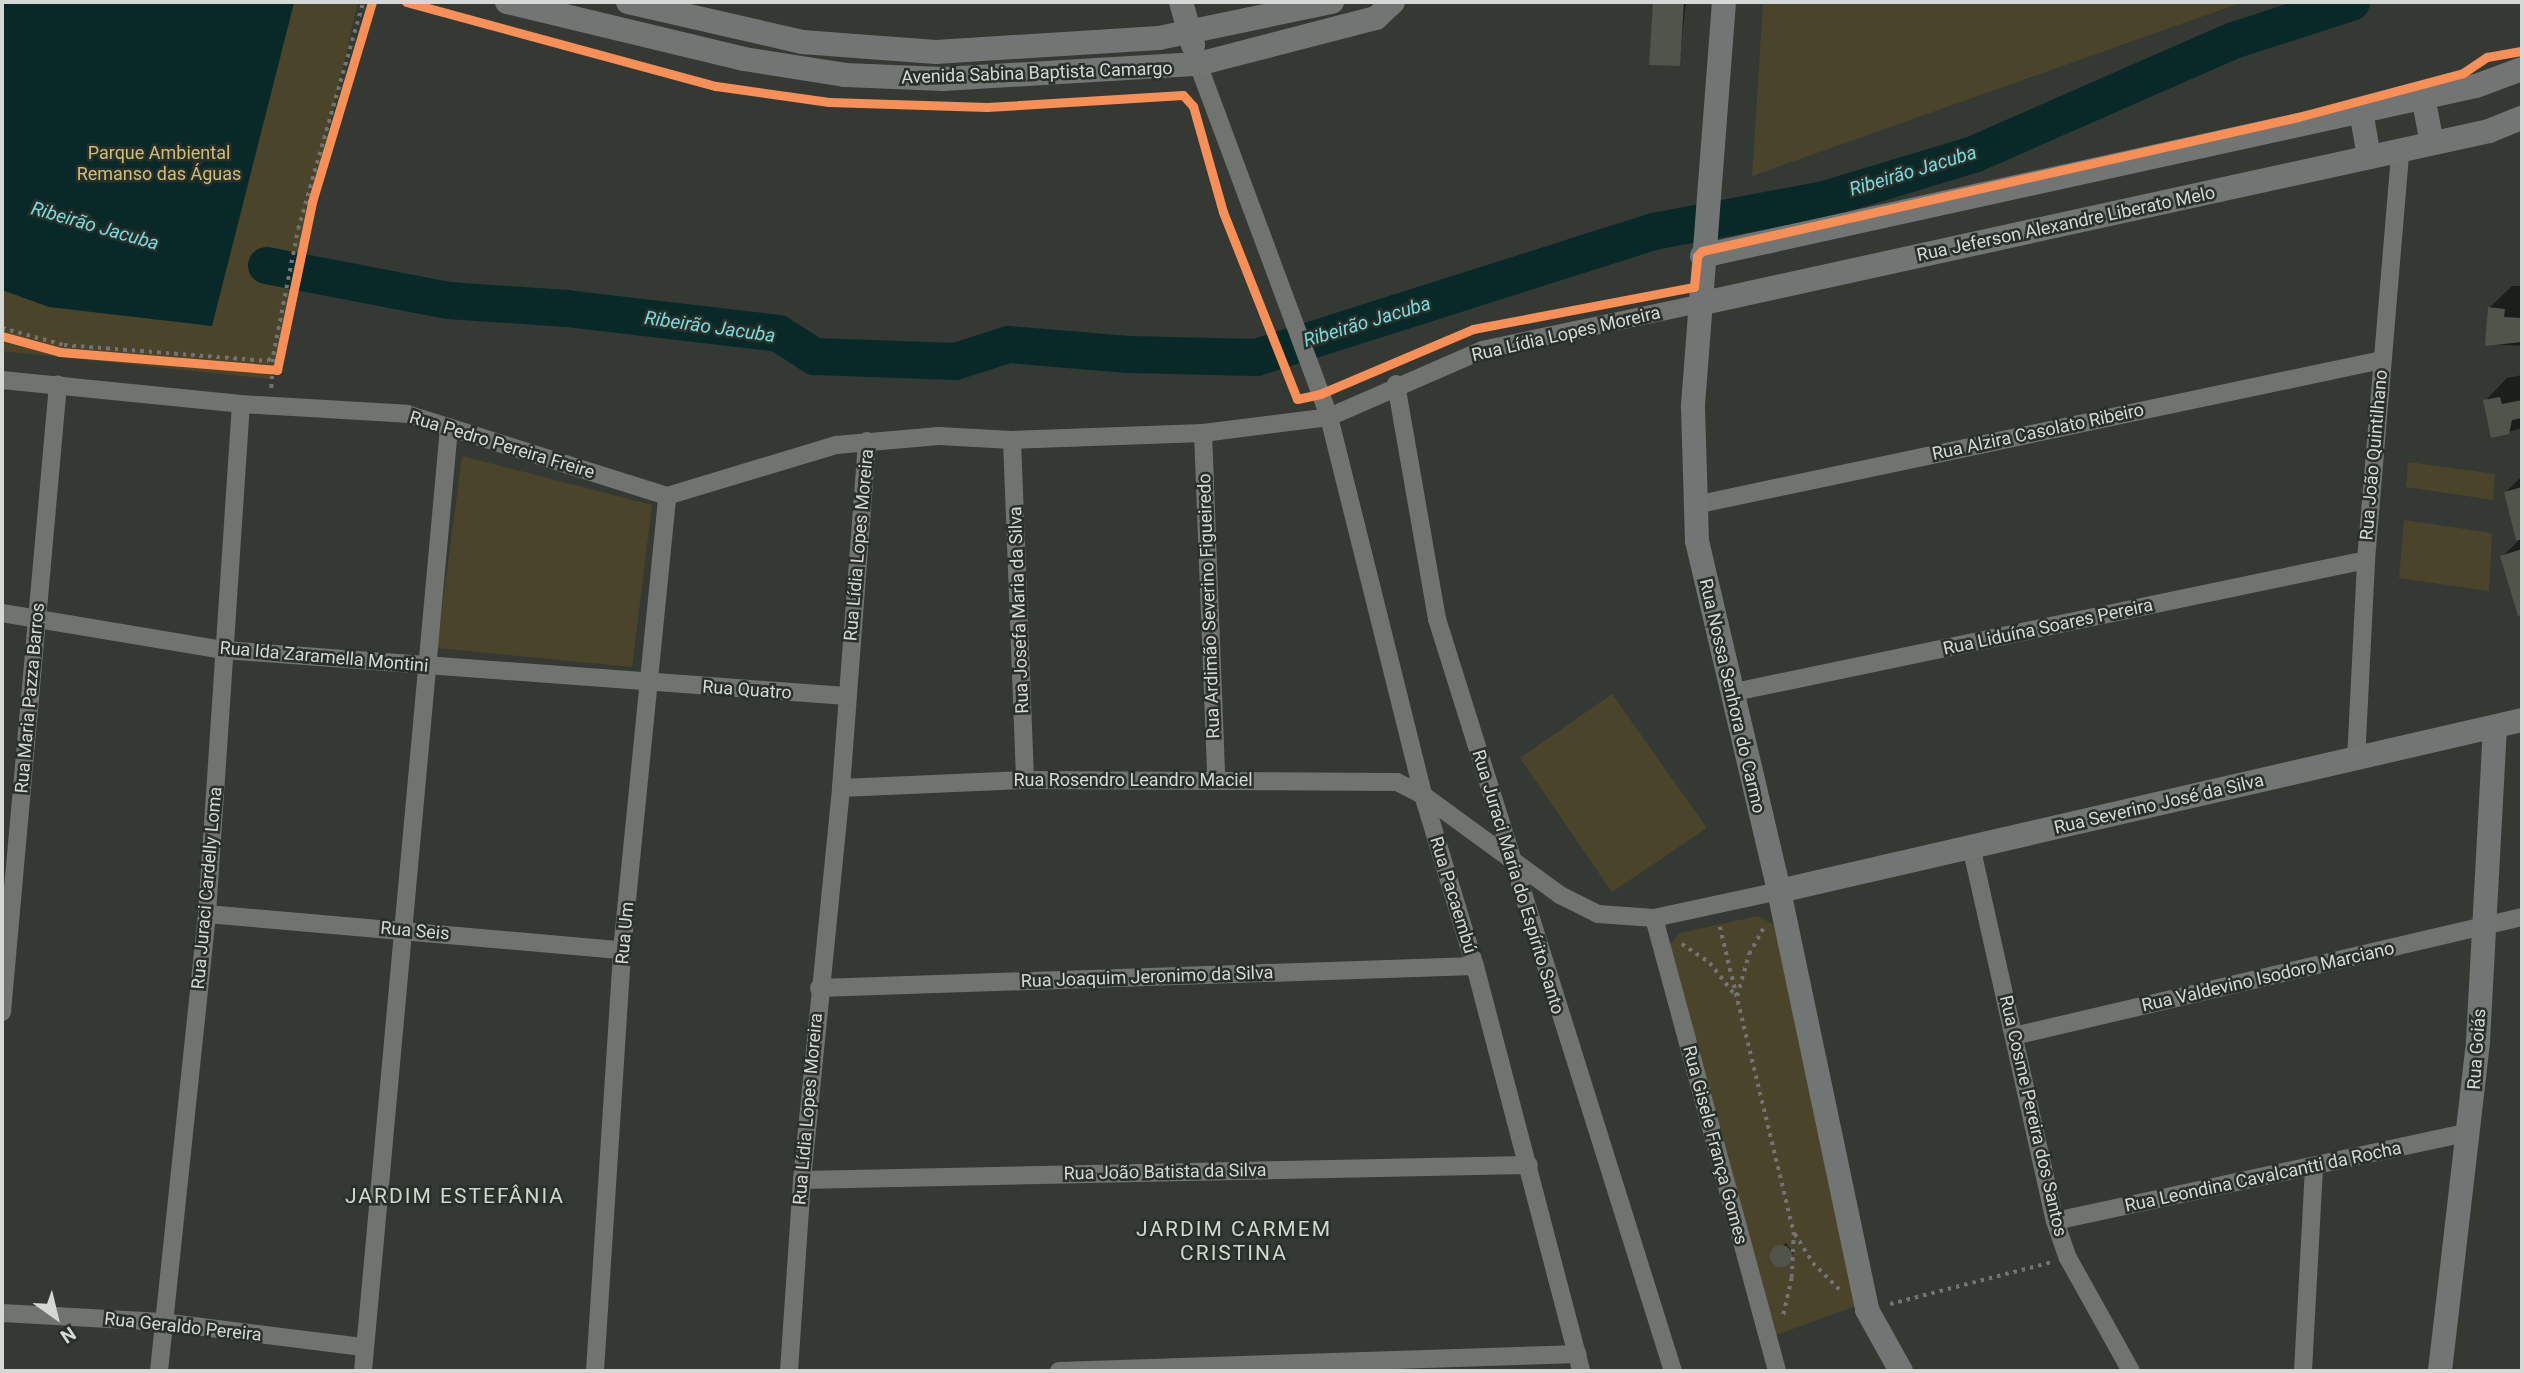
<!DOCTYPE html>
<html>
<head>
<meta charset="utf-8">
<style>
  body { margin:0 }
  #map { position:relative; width:2524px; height:1373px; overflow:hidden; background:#343934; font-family:Roboto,sans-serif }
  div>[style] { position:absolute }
  .green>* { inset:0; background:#4a452a }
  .water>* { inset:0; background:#092929 }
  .shadow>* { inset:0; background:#0007 }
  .river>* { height:37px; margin:-18.5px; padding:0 18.5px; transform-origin:18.5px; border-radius:18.5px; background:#092929 }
  .building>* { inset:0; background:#50544a }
  .round { border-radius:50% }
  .path>* { height:3.5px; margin-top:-1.75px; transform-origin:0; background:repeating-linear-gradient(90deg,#727473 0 3.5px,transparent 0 8.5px) }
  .street>* { height:18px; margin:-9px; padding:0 9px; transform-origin:9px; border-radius:9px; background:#707370 }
  .secondary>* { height:24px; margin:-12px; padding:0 12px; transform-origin:12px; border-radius:12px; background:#717573 }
  .cycleway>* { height:9px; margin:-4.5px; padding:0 4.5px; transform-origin:4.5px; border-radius:4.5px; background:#f78f57 }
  span { translate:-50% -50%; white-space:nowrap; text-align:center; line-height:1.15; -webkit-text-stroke:5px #293029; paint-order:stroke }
  .street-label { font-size:18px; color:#d5d9d5 }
  .park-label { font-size:18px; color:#cebf76 }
  .water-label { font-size:19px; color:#77dbdf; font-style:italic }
  .quarter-label { font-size:21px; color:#ced8cf; letter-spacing:2px }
  .frame { position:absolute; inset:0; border:4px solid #d5d9d5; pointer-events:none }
  .north { position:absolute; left:21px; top:1282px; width:70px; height:70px; -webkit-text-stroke:5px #293029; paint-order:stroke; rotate:146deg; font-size:19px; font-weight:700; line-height:28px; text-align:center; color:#d5d9d5 }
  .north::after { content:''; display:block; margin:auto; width:24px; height:32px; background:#d5d9d5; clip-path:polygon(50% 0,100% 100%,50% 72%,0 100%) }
</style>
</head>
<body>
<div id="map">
  <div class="green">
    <i style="clip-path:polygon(2px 2px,358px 2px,271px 379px,2px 351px)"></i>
    <i style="clip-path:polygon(1763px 2px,2243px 2px,1752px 176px)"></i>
    <i style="clip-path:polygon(462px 456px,652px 505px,632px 667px,437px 648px)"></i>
    <i style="clip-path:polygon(2408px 462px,2495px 474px,2493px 500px,2406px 487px)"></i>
    <i style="clip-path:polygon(2404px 520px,2492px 533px,2489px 591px,2399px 578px)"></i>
    <i style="clip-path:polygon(1612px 694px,1707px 828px,1612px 892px,1520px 758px)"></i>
    <i style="clip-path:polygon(1758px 916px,1774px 925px,1859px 1305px,1776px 1335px,1669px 945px,1680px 933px)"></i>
  </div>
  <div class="water">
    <i style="clip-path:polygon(2px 2px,294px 3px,212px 326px,49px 307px,2px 290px)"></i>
  </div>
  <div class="shadow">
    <i style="clip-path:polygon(1654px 2px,1686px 2px,1679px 65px,1650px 63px)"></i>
    <i style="clip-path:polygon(2512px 286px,2522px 286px,2522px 346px,2487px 344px,2489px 308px)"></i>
    <i style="clip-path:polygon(2522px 375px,2522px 428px,2493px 436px,2485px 401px,2507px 378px)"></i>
    <i style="clip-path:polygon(2522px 476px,2522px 585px,2512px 589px,2502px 557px,2518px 541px,2506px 492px)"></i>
    <i style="clip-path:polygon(1786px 1243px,1794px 1253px,1779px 1264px,1773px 1253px)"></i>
  </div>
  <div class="river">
    <i style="left:266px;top:265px;width:185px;rotate:10.9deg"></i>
    <i style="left:448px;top:300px;width:118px;rotate:3.9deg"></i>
    <i style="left:566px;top:308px;width:213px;rotate:6.7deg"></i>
    <i style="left:778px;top:333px;width:43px;rotate:32.6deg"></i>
    <i style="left:814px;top:356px;width:141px;rotate:2deg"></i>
    <i style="left:955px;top:361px;width:56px;rotate:-17.8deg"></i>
    <i style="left:1008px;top:344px;width:120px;rotate:4.8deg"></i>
    <i style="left:1128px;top:354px;width:128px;rotate:1.3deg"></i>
    <i style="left:1256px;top:357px;width:417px;rotate:-17.6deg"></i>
    <i style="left:1653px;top:231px;width:174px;rotate:-10.6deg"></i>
    <i style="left:1824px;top:199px;width:156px;rotate:-16.8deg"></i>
    <i style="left:1973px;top:154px;width:284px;rotate:-23.7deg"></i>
    <i style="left:2233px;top:40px;width:124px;rotate:-17.9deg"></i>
  </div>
  <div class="building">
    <i style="clip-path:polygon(1653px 2px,1684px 2px,1680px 66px,1649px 65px)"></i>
    <i style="clip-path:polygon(2488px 307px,2505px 309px,2504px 317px,2522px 318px,2522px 342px,2485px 346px)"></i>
    <i style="clip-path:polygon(2500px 397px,2502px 404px,2522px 400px,2522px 418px,2512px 420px,2509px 434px,2491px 438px,2483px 400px)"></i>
    <i style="clip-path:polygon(2522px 487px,2522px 540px,2516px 540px,2504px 492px)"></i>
    <i style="clip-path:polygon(2522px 549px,2522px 615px,2518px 616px,2500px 556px)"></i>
    <i class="round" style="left:1770px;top:1245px;width:22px;height:22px"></i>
  </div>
  <div class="path">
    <i style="left:2px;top:328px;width:64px;rotate:15.3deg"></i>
    <i style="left:64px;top:345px;width:205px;rotate:4.5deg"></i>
    <i style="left:268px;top:361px;width:8px;rotate:-50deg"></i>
    <i style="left:273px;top:355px;width:128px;rotate:-78.8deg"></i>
    <i style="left:298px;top:229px;width:236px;rotate:-74deg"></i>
    <i style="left:271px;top:388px;width:30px;rotate:-86deg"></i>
    <i style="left:1720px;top:927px;width:314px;rotate:76.4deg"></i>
    <i style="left:1794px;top:1232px;width:46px;rotate:92.5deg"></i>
    <i style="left:1792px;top:1278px;width:40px;rotate:103deg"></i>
    <i style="left:1682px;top:944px;width:34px;rotate:34deg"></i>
    <i style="left:1710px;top:963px;width:42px;rotate:51.8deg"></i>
    <i style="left:1737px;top:996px;width:44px;rotate:-74.1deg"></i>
    <i style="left:1749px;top:954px;width:29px;rotate:-61deg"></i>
    <i style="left:1795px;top:1234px;width:34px;rotate:58deg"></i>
    <i style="left:1813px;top:1263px;width:38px;rotate:45deg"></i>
    <i style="left:1890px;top:1304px;width:167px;rotate:-14.5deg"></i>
  </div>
  <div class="street">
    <i style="left:1198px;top:64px;width:377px;rotate:69.6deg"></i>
    <i style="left:1329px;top:417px;width:390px;rotate:76deg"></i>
    <i style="left:1423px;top:795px;width:179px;rotate:73.1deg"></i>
    <i style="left:1475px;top:966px;width:419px;rotate:75.3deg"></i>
    <i style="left:2px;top:380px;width:240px;rotate:5.7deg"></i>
    <i style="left:241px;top:404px;width:166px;rotate:3.4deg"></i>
    <i style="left:407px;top:414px;width:273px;rotate:17.5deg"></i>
    <i style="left:667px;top:496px;width:177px;rotate:-16.8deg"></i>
    <i style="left:836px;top:445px;width:103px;rotate:-5deg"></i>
    <i style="left:939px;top:436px;width:73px;rotate:3.1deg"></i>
    <i style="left:1012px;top:440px;width:191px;rotate:-2.1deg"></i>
    <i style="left:1203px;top:433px;width:127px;rotate:-7.2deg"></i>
    <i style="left:1329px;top:417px;width:167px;rotate:-23.6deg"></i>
    <i style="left:1482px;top:350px;width:222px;rotate:-12deg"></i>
    <i style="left:1396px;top:384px;width:239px;rotate:80.1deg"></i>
    <i style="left:1437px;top:619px;width:788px;rotate:72.58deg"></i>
    <i style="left:1203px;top:433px;width:346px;rotate:87.8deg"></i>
    <i style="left:1012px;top:440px;width:340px;rotate:87.8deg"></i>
    <i style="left:1695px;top:505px;width:702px;rotate:-11.92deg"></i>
    <i style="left:2px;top:613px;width:225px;rotate:9.5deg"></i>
    <i style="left:224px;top:650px;width:624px;rotate:4.23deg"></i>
    <i style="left:1730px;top:693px;width:650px;rotate:-11.81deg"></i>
    <i style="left:2356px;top:760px;width:200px;rotate:-87.1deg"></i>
    <i style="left:2366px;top:560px;width:410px;rotate:-85.2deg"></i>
    <i style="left:841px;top:788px;width:184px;rotate:-2.5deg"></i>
    <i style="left:1025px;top:780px;width:372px;rotate:0.3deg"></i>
    <i style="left:1397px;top:782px;width:29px;rotate:27deg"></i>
    <i style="left:1423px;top:795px;width:170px;rotate:36.1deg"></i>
    <i style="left:1560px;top:895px;width:42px;rotate:26.6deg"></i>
    <i style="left:1598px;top:914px;width:56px;rotate:4.1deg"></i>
    <i style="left:1654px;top:918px;width:128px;rotate:-12.2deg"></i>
    <i style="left:1971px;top:846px;width:384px;rotate:77.4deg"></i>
    <i style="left:2055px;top:1221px;width:39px;rotate:71deg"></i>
    <i style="left:2068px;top:1258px;width:129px;rotate:60.9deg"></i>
    <i style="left:207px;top:914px;width:417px;rotate:5deg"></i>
    <i style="left:1654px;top:918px;width:469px;rotate:74.8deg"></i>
    <i style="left:819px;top:988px;width:656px;rotate:-1.92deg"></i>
    <i style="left:2px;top:1012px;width:630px;rotate:-84.9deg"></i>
    <i style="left:2014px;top:1036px;width:522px;rotate:-13.18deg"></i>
    <i style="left:802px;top:1180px;width:727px;rotate:-1.18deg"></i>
    <i style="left:2055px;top:1221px;width:424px;rotate:-12.1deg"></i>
    <i style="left:2px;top:1313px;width:160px;rotate:3.2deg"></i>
    <i style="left:162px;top:1322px;width:204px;rotate:7.1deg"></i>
    <i style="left:159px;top:1371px;width:460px;rotate:-84deg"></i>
    <i style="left:207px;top:914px;width:511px;rotate:-86.19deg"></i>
    <i style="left:363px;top:1371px;width:948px;rotate:-84.79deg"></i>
    <i style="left:595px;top:1371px;width:422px;rotate:-86.3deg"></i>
    <i style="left:622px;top:950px;width:456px;rotate:-84.3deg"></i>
    <i style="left:789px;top:1371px;width:191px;rotate:-86.1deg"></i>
    <i style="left:802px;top:1180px;width:394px;rotate:-84.3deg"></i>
    <i style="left:841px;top:788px;width:348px;rotate:-85.7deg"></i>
    <i style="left:1059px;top:1371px;width:519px;rotate:-1.88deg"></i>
    <i style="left:2303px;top:1371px;width:204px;rotate:-86.9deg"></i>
  </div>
  <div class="secondary">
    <i style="left:507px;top:2px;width:244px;rotate:13.5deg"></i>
    <i style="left:744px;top:59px;width:102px;rotate:9deg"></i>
    <i style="left:845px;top:75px;width:98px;rotate:2.3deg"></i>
    <i style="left:943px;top:79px;width:255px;rotate:-3.4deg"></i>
    <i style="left:1198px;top:64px;width:184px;rotate:-14.5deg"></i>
    <i style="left:1376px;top:18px;width:23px;rotate:-43deg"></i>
    <i style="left:628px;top:2px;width:179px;rotate:12.9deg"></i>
    <i style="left:802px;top:42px;width:134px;rotate:4.3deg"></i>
    <i style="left:936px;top:52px;width:223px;rotate:-3.6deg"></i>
    <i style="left:1159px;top:38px;width:177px;rotate:-11.8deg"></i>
    <i style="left:1181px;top:2px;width:45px;rotate:74.4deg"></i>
    <i style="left:1724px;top:2px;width:406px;rotate:94.4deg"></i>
    <i style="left:1693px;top:407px;width:134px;rotate:88.3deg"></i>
    <i style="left:1697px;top:541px;width:359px;rotate:76.8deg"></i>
    <i style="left:1779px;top:891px;width:428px;rotate:78.1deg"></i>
    <i style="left:1867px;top:1310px;width:70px;rotate:60.9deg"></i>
    <i style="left:2423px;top:97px;width:47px;rotate:78.9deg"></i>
    <i style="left:2361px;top:111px;width:47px;rotate:80.1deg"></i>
    <i style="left:1702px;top:256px;width:792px;rotate:-12.39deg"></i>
    <i style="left:2476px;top:86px;width:49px;rotate:-20.3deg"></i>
    <i style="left:1699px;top:304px;width:809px;rotate:-12.35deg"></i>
    <i style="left:2489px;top:131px;width:35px;rotate:-22deg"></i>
    <i style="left:1779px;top:891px;width:762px;rotate:-12.96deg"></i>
    <i style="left:2440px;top:1371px;width:332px;rotate:-83.4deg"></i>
    <i style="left:2478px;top:1041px;width:315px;rotate:-86.9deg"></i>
  </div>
  <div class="cycleway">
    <i style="left:406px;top:2px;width:321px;rotate:15.2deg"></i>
    <i style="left:716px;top:86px;width:114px;rotate:8.1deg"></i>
    <i style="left:829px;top:102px;width:158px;rotate:1.8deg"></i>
    <i style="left:987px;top:107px;width:196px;rotate:-3.5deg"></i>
    <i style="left:1183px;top:95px;width:15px;rotate:48deg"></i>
    <i style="left:1193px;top:106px;width:110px;rotate:74.2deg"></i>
    <i style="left:1223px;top:212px;width:201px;rotate:68.4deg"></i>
    <i style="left:1297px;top:399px;width:24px;rotate:-12deg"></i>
    <i style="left:1320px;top:394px;width:166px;rotate:-23deg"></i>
    <i style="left:1473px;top:329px;width:225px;rotate:-10.8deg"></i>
    <i style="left:1694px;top:287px;width:31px;rotate:-84deg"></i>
    <i style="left:1697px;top:256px;width:7px;rotate:-45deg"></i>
    <i style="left:1702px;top:251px;width:611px;rotate:-12.67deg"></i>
    <i style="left:2298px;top:117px;width:171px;rotate:-14.9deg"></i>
    <i style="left:2463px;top:73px;width:29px;rotate:-34deg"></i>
    <i style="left:2487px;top:57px;width:36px;rotate:-10deg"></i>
    <i style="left:2px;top:336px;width:60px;rotate:15.4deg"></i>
    <i style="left:60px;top:352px;width:218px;rotate:4.7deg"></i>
    <i style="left:277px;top:370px;width:172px;rotate:-78.2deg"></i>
    <i style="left:312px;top:202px;width:209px;rotate:-73.3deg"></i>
  </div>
  <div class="street-label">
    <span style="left:1037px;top:73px;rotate:-2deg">Avenida Sabina Baptista Camargo</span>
    <span style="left:2066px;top:224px;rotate:-12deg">Rua Jeferson Alexandre Liberato Melo</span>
    <span style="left:1566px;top:334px;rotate:-13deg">Rua Lídia Lopes Moreira</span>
    <span style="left:2038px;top:432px;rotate:-12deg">Rua Alzira Casolato Ribeiro</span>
    <span style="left:502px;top:445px;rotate:17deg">Rua Pedro Pereira Freire</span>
    <span style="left:2374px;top:455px;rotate:-85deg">Rua João Quintilhano</span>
    <span style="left:859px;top:545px;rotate:-85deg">Rua Lídia Lopes Moreira</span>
    <span style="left:1209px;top:606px;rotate:-92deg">Rua Ardimão Severino Figueiredo</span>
    <span style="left:1019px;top:610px;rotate:-92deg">Rua Josefa Maria da Silva</span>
    <span style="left:2048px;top:627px;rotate:-12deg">Rua Liduína Soares Pereira</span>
    <span style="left:324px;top:657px;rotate:5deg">Rua Ida Zaramella Montini</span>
    <span style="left:747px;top:690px;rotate:4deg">Rua Quatro</span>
    <span style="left:1732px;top:696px;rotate:77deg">Rua Nossa Senhora do Carmo</span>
    <span style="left:30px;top:698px;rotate:-85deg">Rua Maria Pazza Barros</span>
    <span style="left:1133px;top:780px">Rua Rosendro Leandro Maciel</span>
    <span style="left:2159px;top:804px;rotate:-13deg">Rua Severino José da Silva</span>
    <span style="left:1518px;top:882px;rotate:73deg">Rua Juraci Maria do Espírito Santo</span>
    <span style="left:207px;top:888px;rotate:-85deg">Rua Juraci Cardelly Loma</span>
    <span style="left:1453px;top:895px;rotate:73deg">Rua Pacaembú</span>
    <span style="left:415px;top:931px;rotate:5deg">Rua Seis</span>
    <span style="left:625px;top:933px;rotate:-85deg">Rua Um</span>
    <span style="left:1147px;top:977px;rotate:-2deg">Rua Joaquim Jeronimo da Silva</span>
    <span style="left:2268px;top:977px;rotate:-13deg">Rua Valdevino Isodoro Marciano</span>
    <span style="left:2477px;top:1049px;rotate:-86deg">Rua Goiás</span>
    <span style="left:808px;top:1109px;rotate:-85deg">Rua Lídia Lopes Moreira</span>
    <span style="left:2033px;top:1116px;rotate:77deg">Rua Cosme Pereira dos Santos</span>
    <span style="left:1715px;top:1145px;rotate:75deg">Rua Gisele França Gomes</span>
    <span style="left:1165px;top:1172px;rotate:-1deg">Rua João Batista da Silva</span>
    <span style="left:2263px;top:1177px;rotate:-12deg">Rua Leondina Cavalcantti da Rocha</span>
    <span style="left:183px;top:1327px;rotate:6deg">Rua Geraldo Pereira</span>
  </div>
  <div class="park-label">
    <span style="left:159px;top:164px">Parque Ambiental<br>Remanso das Águas</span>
  </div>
  <div class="water-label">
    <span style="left:1913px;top:171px;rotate:-17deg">Ribeirão Jacuba</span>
    <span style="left:95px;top:226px;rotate:16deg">Ribeirão Jacuba</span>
    <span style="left:1367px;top:322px;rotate:-17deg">Ribeirão Jacuba</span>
    <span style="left:710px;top:327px;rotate:8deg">Ribeirão Jacuba</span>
  </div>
  <div class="quarter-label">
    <span style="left:455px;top:1196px">JARDIM ESTEFÂNIA</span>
    <span style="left:1234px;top:1241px">JARDIM CARMEM<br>CRISTINA</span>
  </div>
  <div class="frame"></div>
  <div class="north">N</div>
</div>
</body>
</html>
